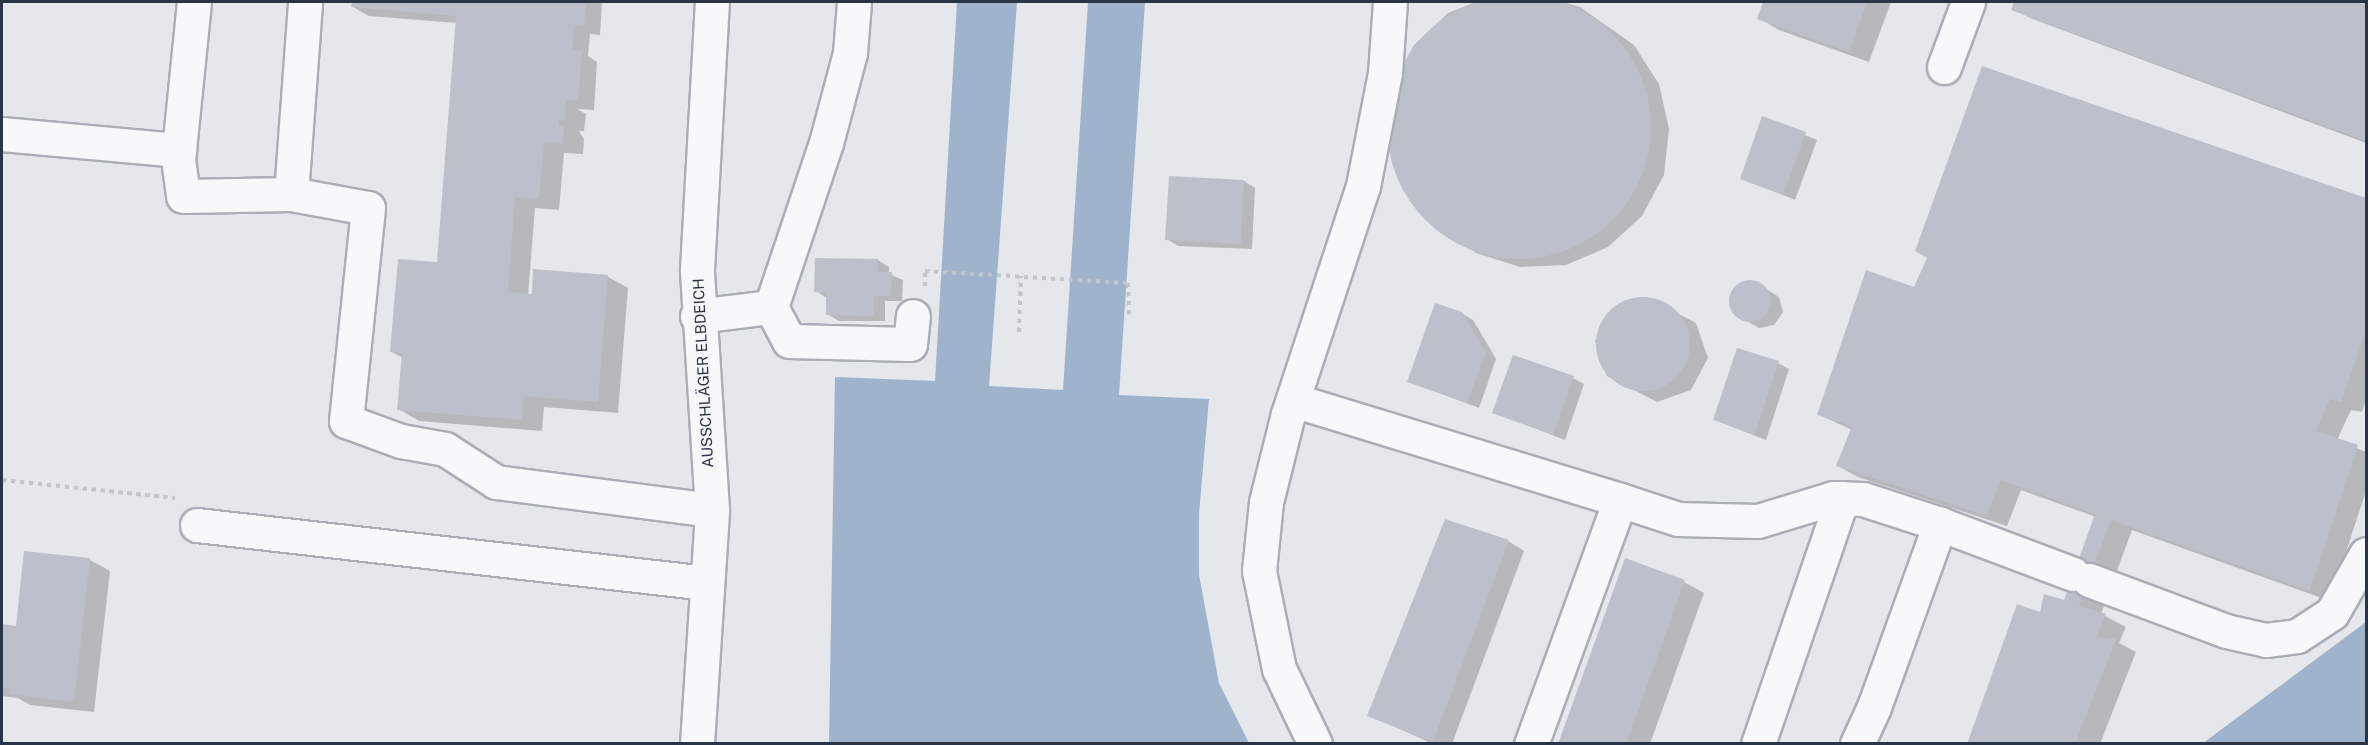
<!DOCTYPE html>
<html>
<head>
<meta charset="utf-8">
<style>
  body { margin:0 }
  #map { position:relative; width:2368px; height:745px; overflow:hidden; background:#e4e7ec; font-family:"Public Sans",sans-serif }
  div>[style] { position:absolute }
  .water>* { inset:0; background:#9fb4cc }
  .shadow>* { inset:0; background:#0003 }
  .building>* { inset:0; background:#bbc0ca }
  .round { border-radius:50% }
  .path>* { height:4px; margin-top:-2px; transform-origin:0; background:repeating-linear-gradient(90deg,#c2c5cb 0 4.5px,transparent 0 9px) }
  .roads { filter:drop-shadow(2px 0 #a9aeb7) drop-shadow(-2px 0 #a9aeb7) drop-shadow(0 2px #a9aeb7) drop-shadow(0 -2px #a9aeb7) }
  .minor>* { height:33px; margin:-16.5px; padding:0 16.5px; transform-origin:16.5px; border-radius:16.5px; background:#f7f8fa }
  span { translate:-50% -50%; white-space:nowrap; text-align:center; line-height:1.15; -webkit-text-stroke:4.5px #f4f6f9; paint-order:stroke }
  .street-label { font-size:15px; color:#2b3445 }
  .frame { position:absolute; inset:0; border:3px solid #2b3445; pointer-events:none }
</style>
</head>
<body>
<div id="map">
  <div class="water">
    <i style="clip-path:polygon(957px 2px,1017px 2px,989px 386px,1063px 390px,1088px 2px,1145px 2px,1119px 395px,1209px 399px,1199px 514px,1199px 575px,1219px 683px,1249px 743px,829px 743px,835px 377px,935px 381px)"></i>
    <i style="clip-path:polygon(2366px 622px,2366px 743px,2203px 743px)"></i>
  </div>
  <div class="shadow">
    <i style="clip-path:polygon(353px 2px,602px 2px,600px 35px,590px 34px,588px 56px,597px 62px,594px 110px,577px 109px,586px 114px,584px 131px,579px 131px,584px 139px,583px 154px,564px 153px,559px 210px,535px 208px,528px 296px,608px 277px,628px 288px,618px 413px,544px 407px,542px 431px,419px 421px,399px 409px,403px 358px,392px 352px,438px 265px,457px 23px,369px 16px,353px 7px)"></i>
    <i style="clip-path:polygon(1476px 2px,1562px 2px,1580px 7px,1634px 45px,1659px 84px,1669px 129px,1664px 175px,1642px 216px,1608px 247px,1566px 265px,1520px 267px,1476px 253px,1422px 216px,1397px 177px,1387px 132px,1393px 86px,1414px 45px,1448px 13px)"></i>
    <i style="clip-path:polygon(1764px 2px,1891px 2px,1869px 62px,1779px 30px,1759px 18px)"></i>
    <i style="clip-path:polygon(2016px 2px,2366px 2px,2366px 143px,2030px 18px,2013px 9px)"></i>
    <i style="clip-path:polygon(1983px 67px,2366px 200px,2366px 399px,2362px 412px,2351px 410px,2337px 440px,2366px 452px,2366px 491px,2330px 601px,2132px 530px,2101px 614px,2126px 627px,2119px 643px,2136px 652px,2100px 744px,1968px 744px,2041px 614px,2065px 602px,2096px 517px,2021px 490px,2007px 526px,1858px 477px,1838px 466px,1852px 430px,1818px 414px,1915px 289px,1929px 258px)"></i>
    <i style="clip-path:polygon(1763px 118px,1817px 140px,1795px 200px,1742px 178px)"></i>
    <i style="clip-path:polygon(1244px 181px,1255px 188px,1252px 249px,1178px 246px,1167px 239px)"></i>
    <i style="clip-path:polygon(878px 260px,889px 267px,889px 274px,903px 280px,902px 301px,885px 301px,885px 321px,839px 321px,827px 314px,827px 298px,816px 291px)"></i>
    <i style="clip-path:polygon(1753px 281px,1779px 297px,1783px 312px,1774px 325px,1759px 328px,1733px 313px,1730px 298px,1738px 285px)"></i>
    <i style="clip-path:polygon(1646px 297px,1696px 323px,1708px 358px,1691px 390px,1657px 402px,1607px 376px,1595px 341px,1611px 309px)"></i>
    <i style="clip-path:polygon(1461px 313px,1473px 320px,1496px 359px,1479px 408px,1408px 381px)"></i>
    <i style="clip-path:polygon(1778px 363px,1789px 369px,1766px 440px,1715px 420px)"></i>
    <i style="clip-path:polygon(1573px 378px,1584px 384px,1565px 440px,1493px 412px)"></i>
    <i style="clip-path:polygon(1508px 541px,1524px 551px,1452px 744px,1433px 744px,1369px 715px)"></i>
    <i style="clip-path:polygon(90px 560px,110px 571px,94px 712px,30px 705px,18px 698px,2px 696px,2px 626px,17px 628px)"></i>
    <i style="clip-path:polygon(1684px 582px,1704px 593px,1650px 744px,1559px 744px)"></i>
  </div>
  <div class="building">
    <i class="round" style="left:1387px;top:-5px;width:264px;height:264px"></i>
    <i style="clip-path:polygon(352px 2px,586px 2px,584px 26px,574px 25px,572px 50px,582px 51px,578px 101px,566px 100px,565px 120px,559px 120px,559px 125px,564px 125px,563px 144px,544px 142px,539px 199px,515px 197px,508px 292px,532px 294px,533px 269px,608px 275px,598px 402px,524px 396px,522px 420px,397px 410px,402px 353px,390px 352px,398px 259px,437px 262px,456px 16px,351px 7px)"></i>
    <i style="clip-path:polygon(1763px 2px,1867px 2px,1849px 52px,1757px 19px)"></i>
    <i style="clip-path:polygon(2014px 2px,2366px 2px,2366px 141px,2011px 10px)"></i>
    <i style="clip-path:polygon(1982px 66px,2366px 198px,2366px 331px,2341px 402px,2330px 399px,2316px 431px,2358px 445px,2310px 591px,2111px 520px,2079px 606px,2106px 614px,2096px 637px,2116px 639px,2075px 744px,1967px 744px,2017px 604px,2040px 612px,2044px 594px,2064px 600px,2095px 514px,2000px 480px,1987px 516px,1836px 466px,1852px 426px,1817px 415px,1866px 270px,1914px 287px,1927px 258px,1915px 251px)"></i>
    <i style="clip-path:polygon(1762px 116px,1806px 132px,1783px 195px,1740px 179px)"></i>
    <i style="clip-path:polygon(1169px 176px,1244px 180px,1241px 244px,1165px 240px)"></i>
    <i style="clip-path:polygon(815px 258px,878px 259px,878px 272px,892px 272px,891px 296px,874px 296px,874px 316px,826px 315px,826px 292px,814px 292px)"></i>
    <i class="round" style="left:1729px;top:280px;width:42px;height:42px"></i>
    <i class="round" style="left:1596px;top:297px;width:94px;height:94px"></i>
    <i style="clip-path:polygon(1435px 303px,1462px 312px,1486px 352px,1467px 403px,1407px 382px)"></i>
    <i style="clip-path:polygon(1737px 348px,1779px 361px,1755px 434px,1713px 420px)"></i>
    <i style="clip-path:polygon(1513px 355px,1574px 376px,1553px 435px,1492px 413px)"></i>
    <i style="clip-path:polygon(1445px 519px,1509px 540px,1433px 742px,1367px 716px)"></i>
    <i style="clip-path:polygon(24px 551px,90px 558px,74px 702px,8px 694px,9px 689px,2px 688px,2px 624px,16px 626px)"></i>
    <i style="clip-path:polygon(1625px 558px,1685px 580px,1626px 744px,1558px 744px)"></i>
  </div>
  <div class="path">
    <i style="left:925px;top:286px;width:15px;rotate:-90deg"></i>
    <i style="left:925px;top:271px;width:203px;rotate:3.4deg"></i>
    <i style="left:1128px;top:283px;width:35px;rotate:88deg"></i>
    <i style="left:1019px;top:332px;width:56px;rotate:-88deg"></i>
    <i style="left:2px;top:480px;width:174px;rotate:5.9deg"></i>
  </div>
  <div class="roads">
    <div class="minor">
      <i style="left:194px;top:2px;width:158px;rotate:95.8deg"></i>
      <i style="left:178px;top:159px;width:37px;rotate:82deg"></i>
      <i style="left:183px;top:196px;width:108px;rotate:-1.1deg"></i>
      <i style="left:291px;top:194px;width:78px;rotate:10.3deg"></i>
      <i style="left:368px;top:208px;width:214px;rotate:95.9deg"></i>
      <i style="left:346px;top:421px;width:59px;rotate:20deg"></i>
      <i style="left:401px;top:441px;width:45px;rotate:10.3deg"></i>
      <i style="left:445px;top:449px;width:61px;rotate:32.9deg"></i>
      <i style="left:496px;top:482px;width:218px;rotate:7.4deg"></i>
      <i style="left:1944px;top:67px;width:69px;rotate:-69.7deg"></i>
      <i style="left:2px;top:134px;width:178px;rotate:5.2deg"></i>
      <i style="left:291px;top:194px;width:193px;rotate:-85.8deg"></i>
      <i style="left:771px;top:307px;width:38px;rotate:62deg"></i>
      <i style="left:789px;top:341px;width:121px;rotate:1.4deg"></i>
      <i style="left:910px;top:344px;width:28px;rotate:-84deg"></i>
      <i style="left:697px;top:316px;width:75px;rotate:-6.9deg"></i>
      <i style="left:771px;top:307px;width:173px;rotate:-71.5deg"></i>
      <i style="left:826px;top:143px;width:93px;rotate:-75.1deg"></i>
      <i style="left:850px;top:53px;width:51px;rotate:-85.5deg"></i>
      <i style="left:1293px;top:400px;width:342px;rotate:17deg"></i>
      <i style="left:1620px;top:500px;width:260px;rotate:110deg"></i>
      <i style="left:1620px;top:500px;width:61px;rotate:18.1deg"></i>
      <i style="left:1678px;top:519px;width:80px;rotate:1.4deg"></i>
      <i style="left:1758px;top:521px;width:78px;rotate:-17deg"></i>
      <i style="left:1833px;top:498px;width:30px;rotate:2deg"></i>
      <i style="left:1863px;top:499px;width:81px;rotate:18deg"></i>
      <i style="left:197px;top:525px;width:513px;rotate:6.49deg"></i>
      <i style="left:2089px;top:580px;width:146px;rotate:20.4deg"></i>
      <i style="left:2226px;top:631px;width:41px;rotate:12.7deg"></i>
      <i style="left:2266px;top:640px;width:31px;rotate:-7deg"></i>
      <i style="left:2297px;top:636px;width:42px;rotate:-33.3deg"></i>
      <i style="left:2332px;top:613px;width:68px;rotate:-60deg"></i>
      <i style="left:697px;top:744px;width:234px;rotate:-86.3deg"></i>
      <i style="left:712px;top:510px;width:241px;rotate:-93.6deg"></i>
      <i style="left:697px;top:269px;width:267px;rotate:-86.8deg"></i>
      <i style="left:1315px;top:744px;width:83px;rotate:-115.6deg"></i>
      <i style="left:1279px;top:669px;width:100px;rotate:-101.5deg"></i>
      <i style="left:1259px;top:571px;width:69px;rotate:-84.2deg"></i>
      <i style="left:1266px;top:502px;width:91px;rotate:-76deg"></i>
      <i style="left:1288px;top:414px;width:240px;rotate:-71.8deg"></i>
      <i style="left:1363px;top:186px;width:115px;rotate:-79deg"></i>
      <i style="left:1385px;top:73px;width:71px;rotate:-86deg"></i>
      <i style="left:1758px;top:744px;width:260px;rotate:-71.1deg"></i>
      <i style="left:1857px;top:744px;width:41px;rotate:-65.3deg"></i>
      <i style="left:1874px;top:707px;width:195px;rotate:-70.2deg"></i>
      <i style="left:1940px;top:524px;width:142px;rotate:20.6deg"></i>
    </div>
  </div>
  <div class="street-label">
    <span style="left:703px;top:373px;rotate:-93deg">AUSSCHLÄGER ELBDEICH</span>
  </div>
  <div class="frame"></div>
</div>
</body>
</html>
